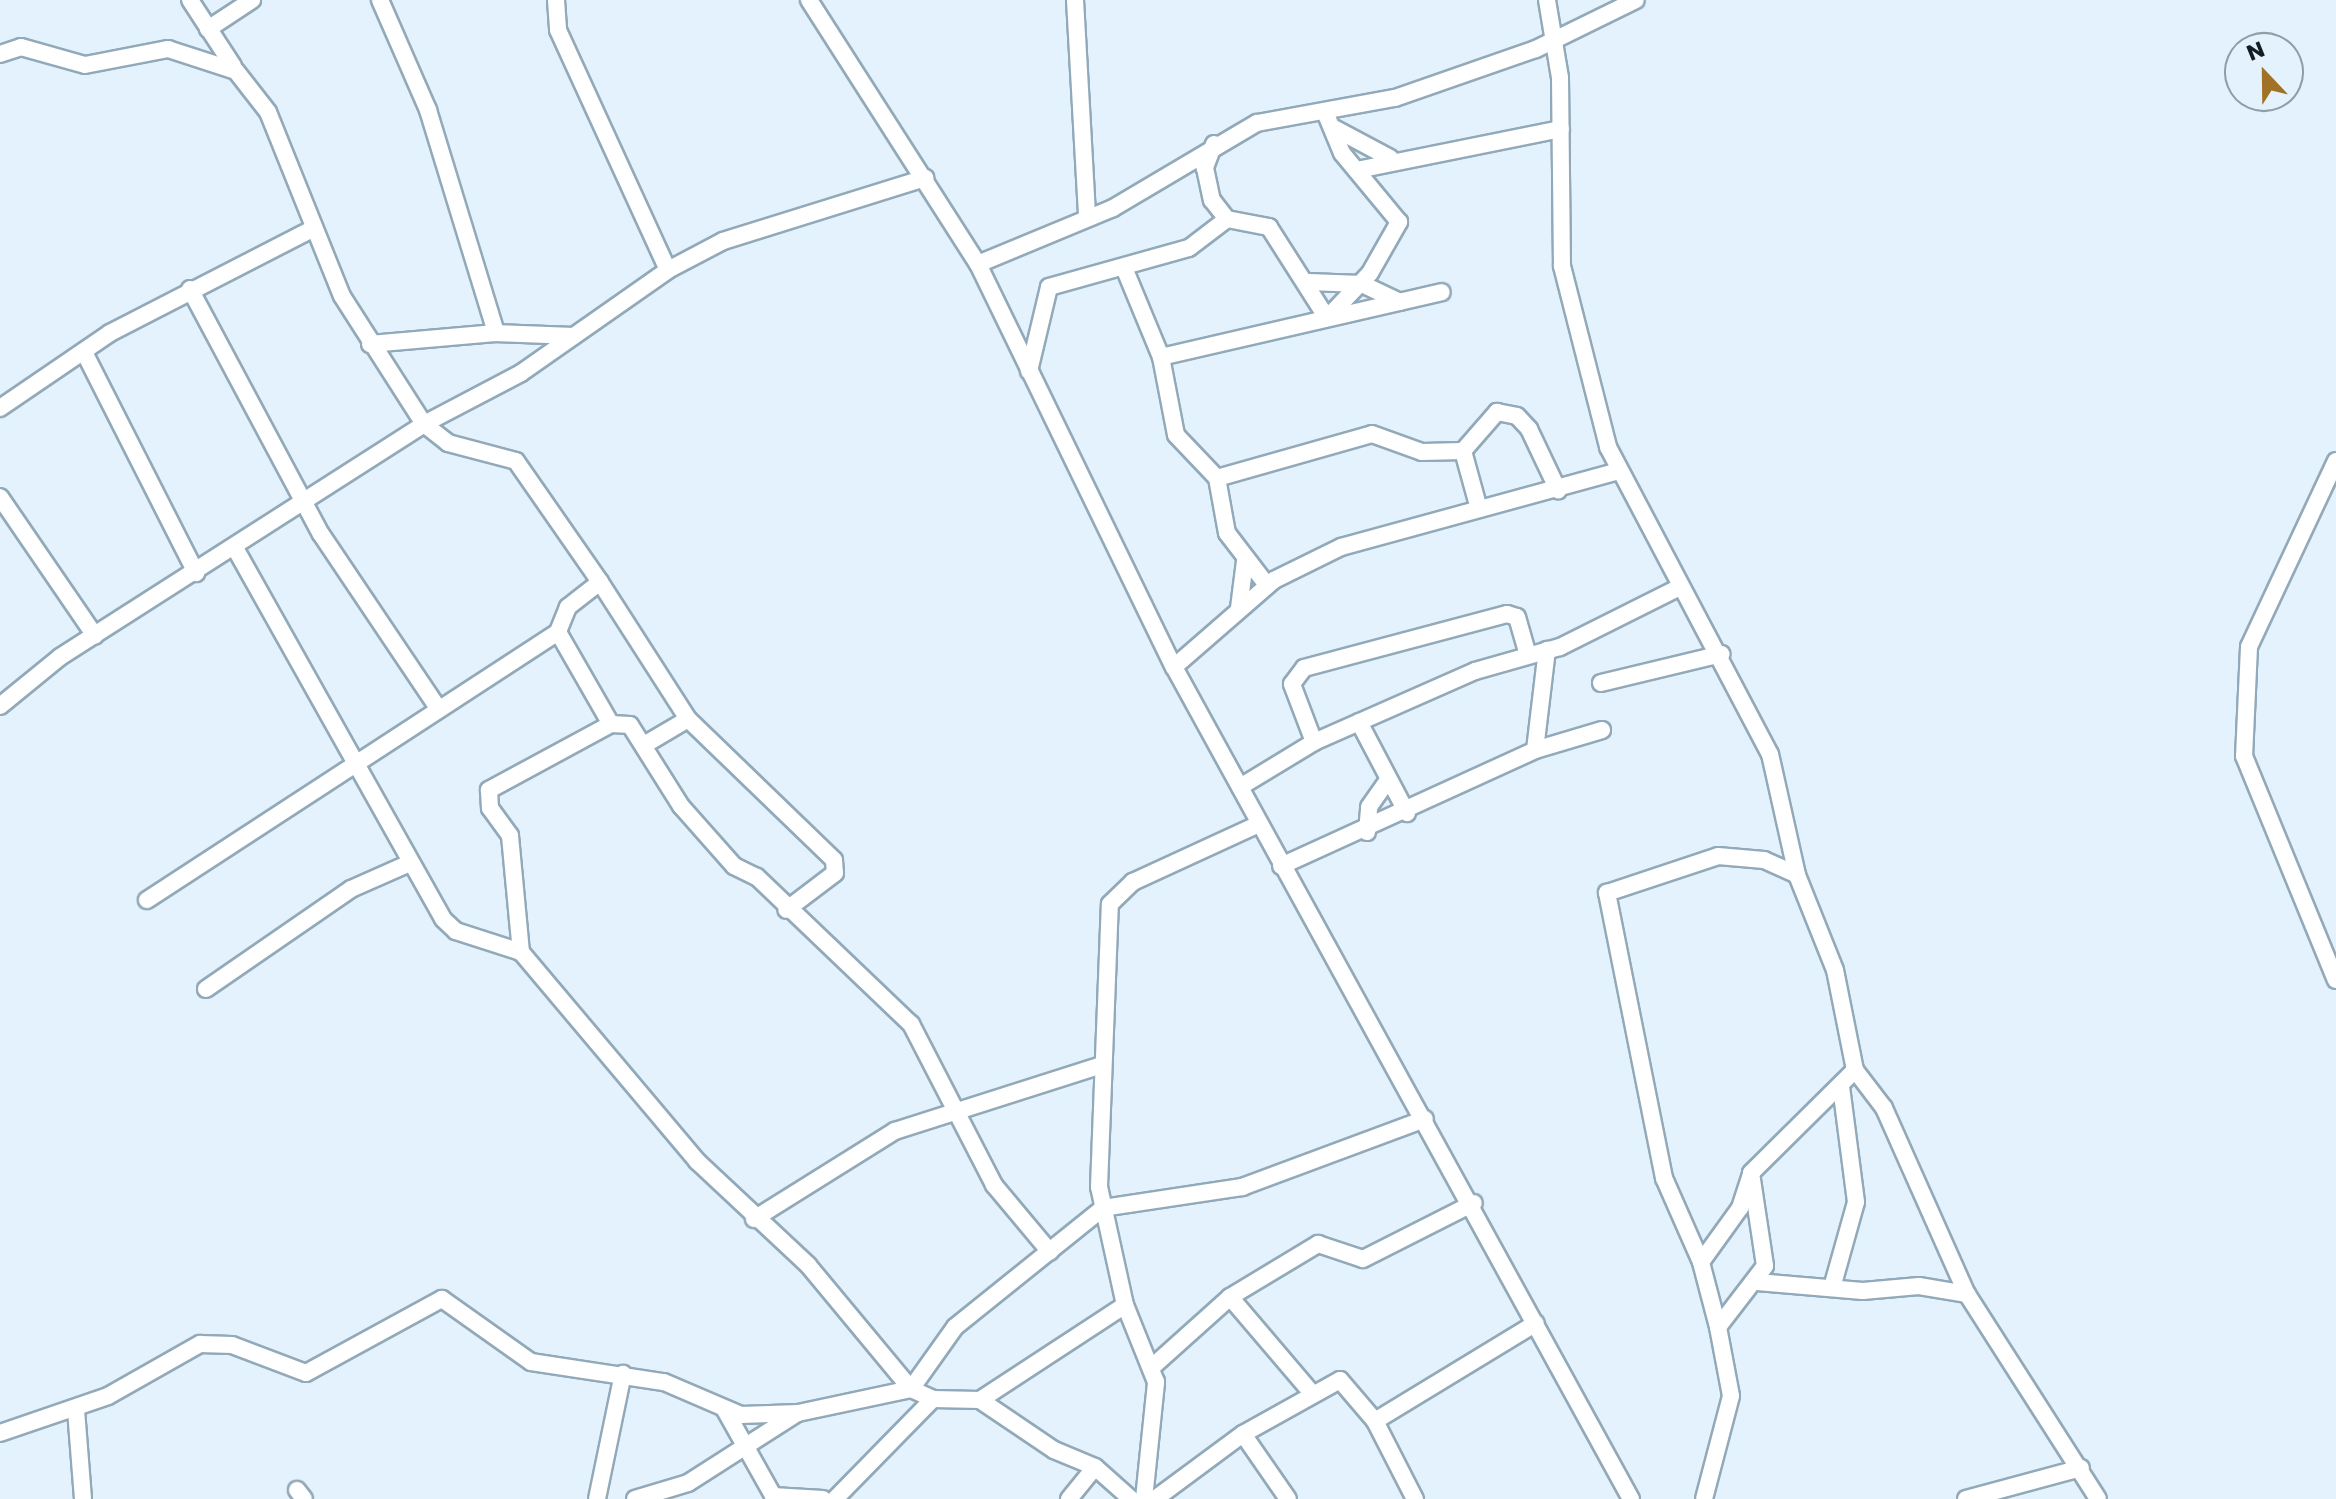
<!DOCTYPE html>
<html>
<head>
<meta charset="utf-8">
<style>
  body { margin:0 }
  #map { position:relative; width:2336px; height:1499px; overflow:hidden; background:#e3f2fc; font-family:Poppins,sans-serif }
  div>[style] { position:absolute }
  .roads { filter:drop-shadow(2px 0 #92a9b9) drop-shadow(-2px 0 #92a9b9) drop-shadow(0 2px #92a9b9) drop-shadow(0 -2px #92a9b9) }
  .street>* { height:16px; margin:-8px; padding:0 8px; transform-origin:8px; border-radius:8px; background:#fff }
  span { translate:-50% -50%; white-space:nowrap; text-align:center; line-height:1.15; -webkit-text-stroke:6px #e3f2fc; paint-order:stroke }
  .north { position:absolute; left:2224px; top:32px; width:80px; height:80px; box-sizing:border-box; background:#e3f2fc; border:2px solid #909da5; border-radius:50%; rotate:338deg; font-size:22px; font-weight:700; line-height:32px; text-align:center; color:#141d23 }
  .north::after { content:''; display:block; margin:auto; width:28px; height:36px; background:#a17225; clip-path:polygon(50% 0,100% 100%,50% 72%,0 100%) }
</style>
</head>
<body>
<div id="map">
  <div class="roads">
    <div class="street">
      <i style="left:190px;top:0;width:79px;rotate:56.9deg"></i>
      <i style="left:380px;top:0;width:120px;rotate:66.4deg"></i>
      <i style="left:428px;top:110px;width:233px;rotate:73deg"></i>
      <i style="left:496px;top:333px;width:77px;rotate:2.2deg"></i>
      <i style="left:556px;top:0;width:30px;rotate:86deg"></i>
      <i style="left:558px;top:30px;width:264px;rotate:65.4deg"></i>
      <i style="left:809px;top:0;width:313px;rotate:57.4deg"></i>
      <i style="left:978px;top:264px;width:448px;rotate:64.1deg"></i>
      <i style="left:1174px;top:667px;width:949px;rotate:61.22deg"></i>
      <i style="left:1075px;top:0;width:218px;rotate:86.8deg"></i>
      <i style="left:1547px;top:0;width:79px;rotate:80.5deg"></i>
      <i style="left:1560px;top:78px;width:188px;rotate:89.4deg"></i>
      <i style="left:1562px;top:266px;width:187px;rotate:75.7deg"></i>
      <i style="left:1608px;top:447px;width:347px;rotate:62.2deg"></i>
      <i style="left:1770px;top:754px;width:124px;rotate:77.4deg"></i>
      <i style="left:1797px;top:875px;width:102px;rotate:68.2deg"></i>
      <i style="left:1835px;top:970px;width:102px;rotate:78.7deg"></i>
      <i style="left:1855px;top:1070px;width:146px;rotate:135.3deg"></i>
      <i style="left:1751px;top:1173px;width:94px;rotate:81.4deg"></i>
      <i style="left:1765px;top:1266px;width:77px;rotate:127.6deg"></i>
      <i style="left:1718px;top:1327px;width:70px;rotate:79.3deg"></i>
      <i style="left:1731px;top:1396px;width:106px;rotate:104.7deg"></i>
      <i style="left:208px;top:29px;width:53px;rotate:-33.4deg"></i>
      <i style="left:0;top:54px;width:22px;rotate:-18deg"></i>
      <i style="left:21px;top:47px;width:66px;rotate:15.7deg"></i>
      <i style="left:85px;top:65px;width:85px;rotate:-10.9deg"></i>
      <i style="left:168px;top:49px;width:71px;rotate:17.9deg"></i>
      <i style="left:236px;top:71px;width:52px;rotate:52deg"></i>
      <i style="left:268px;top:112px;width:198px;rotate:68.1deg"></i>
      <i style="left:342px;top:296px;width:152px;rotate:57.4deg"></i>
      <i style="left:424px;top:424px;width:110px;rotate:-27.7deg"></i>
      <i style="left:521px;top:373px;width:179px;rotate:-35deg"></i>
      <i style="left:668px;top:270px;width:62px;rotate:-27.8deg"></i>
      <i style="left:723px;top:241px;width:212px;rotate:-17.3deg"></i>
      <i style="left:1332px;top:127px;width:66px;rotate:28.1deg"></i>
      <i style="left:1214px;top:144px;width:26px;rotate:111deg"></i>
      <i style="left:1205px;top:168px;width:33px;rotate:78deg"></i>
      <i style="left:1212px;top:200px;width:24px;rotate:52deg"></i>
      <i style="left:1227px;top:219px;width:43px;rotate:10.8deg"></i>
      <i style="left:1269px;top:227px;width:108px;rotate:57.5deg"></i>
      <i style="left:1327px;top:318px;width:62px;rotate:-46.3deg"></i>
      <i style="left:1370px;top:273px;width:59px;rotate:-60.4deg"></i>
      <i style="left:1399px;top:222px;width:89px;rotate:-129.6deg"></i>
      <i style="left:1342px;top:153px;width:44px;rotate:-112.5deg"></i>
      <i style="left:1357px;top:170px;width:208px;rotate:-11.4deg"></i>
      <i style="left:978px;top:264px;width:146px;rotate:-22.5deg"></i>
      <i style="left:1113px;top:208px;width:167px;rotate:-30.6deg"></i>
      <i style="left:1257px;top:123px;width:140px;rotate:-10.3deg"></i>
      <i style="left:1395px;top:98px;width:149px;rotate:-19.2deg"></i>
      <i style="left:1536px;top:49px;width:111px;rotate:-26.1deg"></i>
      <i style="left:1125px;top:270px;width:94px;rotate:67.5deg"></i>
      <i style="left:1161px;top:357px;width:79px;rotate:79.1deg"></i>
      <i style="left:1176px;top:435px;width:59px;rotate:46.4deg"></i>
      <i style="left:1217px;top:478px;width:56px;rotate:79.7deg"></i>
      <i style="left:1227px;top:533px;width:66px;rotate:52.4deg"></i>
      <i style="left:1308px;top:282px;width:54px;rotate:2.1deg"></i>
      <i style="left:1362px;top:284px;width:42px;rotate:25.3deg"></i>
      <i style="left:190px;top:289px;width:278px;rotate:61.9deg"></i>
      <i style="left:321px;top:534px;width:210px;rotate:56.1deg"></i>
      <i style="left:370px;top:344px;width:126px;rotate:-5deg"></i>
      <i style="left:84px;top:352px;width:248px;rotate:63.1deg"></i>
      <i style="left:1161px;top:357px;width:288px;rotate:-13deg"></i>
      <i style="left:1029px;top:371px;width:86px;rotate:-76.6deg"></i>
      <i style="left:1049px;top:287px;width:145px;rotate:-15.6deg"></i>
      <i style="left:1189px;top:248px;width:48px;rotate:-37.3deg"></i>
      <i style="left:0;top:408px;width:133px;rotate:-34.3deg"></i>
      <i style="left:110px;top:333px;width:229px;rotate:-27.2deg"></i>
      <i style="left:2336px;top:461px;width:205px;rotate:115.1deg"></i>
      <i style="left:2249px;top:647px;width:109px;rotate:92.6deg"></i>
      <i style="left:2244px;top:756px;width:242px;rotate:67.7deg"></i>
      <i style="left:1217px;top:478px;width:161px;rotate:-15.8deg"></i>
      <i style="left:1372px;top:434px;width:53px;rotate:19.8deg"></i>
      <i style="left:1422px;top:452px;width:41px;rotate:-1.4deg"></i>
      <i style="left:0;top:497px;width:168px;rotate:55.6deg"></i>
      <i style="left:1479px;top:509px;width:60px;rotate:-105.4deg"></i>
      <i style="left:1463px;top:451px;width:52px;rotate:-48.9deg"></i>
      <i style="left:1497px;top:412px;width:20px;rotate:11deg"></i>
      <i style="left:1517px;top:416px;width:18px;rotate:47deg"></i>
      <i style="left:1529px;top:429px;width:68px;rotate:64.6deg"></i>
      <i style="left:235px;top:548px;width:425px;rotate:60.7deg"></i>
      <i style="left:443px;top:919px;width:18px;rotate:43deg"></i>
      <i style="left:456px;top:931px;width:68px;rotate:17.9deg"></i>
      <i style="left:521px;top:952px;width:273px;rotate:49.9deg"></i>
      <i style="left:697px;top:1161px;width:152px;rotate:43.1deg"></i>
      <i style="left:808px;top:1265px;width:161px;rotate:50.3deg"></i>
      <i style="left:911px;top:1389px;width:76px;rotate:-54.6deg"></i>
      <i style="left:955px;top:1327px;width:190px;rotate:-38.8deg"></i>
      <i style="left:1103px;top:1208px;width:141px;rotate:-8.6deg"></i>
      <i style="left:1242px;top:1187px;width:195px;rotate:-20.4deg"></i>
      <i style="left:600px;top:582px;width:163px;rotate:57.3deg"></i>
      <i style="left:688px;top:719px;width:203px;rotate:44deg"></i>
      <i style="left:834px;top:860px;width:13px;rotate:86deg"></i>
      <i style="left:835px;top:873px;width:61px;rotate:142.9deg"></i>
      <i style="left:1239px;top:608px;width:47px;rotate:-82.7deg"></i>
      <i style="left:1174px;top:667px;width:133px;rotate:-41deg"></i>
      <i style="left:1274px;top:580px;width:75px;rotate:-26.2deg"></i>
      <i style="left:1341px;top:547px;width:287px;rotate:-15.3deg"></i>
      <i style="left:1601px;top:683px;width:124px;rotate:-13.5deg"></i>
      <i style="left:0;top:706px;width:77px;rotate:-39.2deg"></i>
      <i style="left:60px;top:657px;width:432px;rotate:-32.6deg"></i>
      <i style="left:424px;top:424px;width:31px;rotate:38deg"></i>
      <i style="left:448px;top:443px;width:70px;rotate:14.8deg"></i>
      <i style="left:516px;top:461px;width:147px;rotate:55.2deg"></i>
      <i style="left:600px;top:582px;width:41px;rotate:142deg"></i>
      <i style="left:568px;top:607px;width:27px;rotate:112deg"></i>
      <i style="left:558px;top:632px;width:106px;rotate:60.1deg"></i>
      <i style="left:611px;top:724px;width:139px;rotate:151.6deg"></i>
      <i style="left:489px;top:790px;width:18px;rotate:87deg"></i>
      <i style="left:490px;top:808px;width:34px;rotate:54deg"></i>
      <i style="left:510px;top:836px;width:117px;rotate:84.6deg"></i>
      <i style="left:1359px;top:722px;width:103px;rotate:62.2deg"></i>
      <i style="left:611px;top:724px;width:19px;rotate:3deg"></i>
      <i style="left:630px;top:725px;width:96px;rotate:57.8deg"></i>
      <i style="left:681px;top:806px;width:80px;rotate:48.5deg"></i>
      <i style="left:734px;top:866px;width:25px;rotate:26deg"></i>
      <i style="left:757px;top:877px;width:213px;rotate:43.7deg"></i>
      <i style="left:911px;top:1024px;width:181px;rotate:62.7deg"></i>
      <i style="left:994px;top:1185px;width:87px;rotate:50.1deg"></i>
      <i style="left:1314px;top:742px;width:62px;rotate:-110.8deg"></i>
      <i style="left:1292px;top:684px;width:20px;rotate:-53deg"></i>
      <i style="left:1304px;top:668px;width:210px;rotate:-14.9deg"></i>
      <i style="left:1507px;top:614px;width:10px;rotate:17deg"></i>
      <i style="left:1517px;top:617px;width:36px;rotate:74deg"></i>
      <i style="left:644px;top:745px;width:51px;rotate:-30.6deg"></i>
      <i style="left:1535px;top:750px;width:101px;rotate:-83.2deg"></i>
      <i style="left:1240px;top:787px;width:87px;rotate:-31.3deg"></i>
      <i style="left:1314px;top:742px;width:176px;rotate:-23.8deg"></i>
      <i style="left:1475px;top:671px;width:88px;rotate:-15.8deg"></i>
      <i style="left:1560px;top:647px;width:132px;rotate:-26.6deg"></i>
      <i style="left:1367px;top:832px;width:25px;rotate:-85deg"></i>
      <i style="left:1369px;top:807px;width:33px;rotate:-55deg"></i>
      <i style="left:1281px;top:866px;width:279px;rotate:-24.5deg"></i>
      <i style="left:1535px;top:750px;width:70px;rotate:-16.6deg"></i>
      <i style="left:147px;top:900px;width:491px;rotate:-33.1deg"></i>
      <i style="left:206px;top:989px;width:176px;rotate:-34.6deg"></i>
      <i style="left:351px;top:889px;width:64px;rotate:-23.8deg"></i>
      <i style="left:1855px;top:1070px;width:48px;rotate:52.7deg"></i>
      <i style="left:1884px;top:1108px;width:204px;rotate:66deg"></i>
      <i style="left:754px;top:1219px;width:166px;rotate:-32deg"></i>
      <i style="left:895px;top:1131px;width:217px;rotate:-17.7deg"></i>
      <i style="left:1701px;top:1262px;width:92px;rotate:-113.8deg"></i>
      <i style="left:1664px;top:1178px;width:291px;rotate:-101.3deg"></i>
      <i style="left:1607px;top:893px;width:117px;rotate:-18.4deg"></i>
      <i style="left:1718px;top:856px;width:46px;rotate:5deg"></i>
      <i style="left:1764px;top:860px;width:36px;rotate:24deg"></i>
      <i style="left:1757px;top:1282px;width:106px;rotate:4.9deg"></i>
      <i style="left:1863px;top:1291px;width:56px;rotate:-5.1deg"></i>
      <i style="left:1919px;top:1286px;width:49px;rotate:9.5deg"></i>
      <i style="left:1967px;top:1294px;width:243px;rotate:57.4deg"></i>
      <i style="left:1833px;top:1284px;width:85px;rotate:-74.3deg"></i>
      <i style="left:1856px;top:1202px;width:117px;rotate:-97.4deg"></i>
      <i style="left:1230px;top:1297px;width:123px;rotate:49.6deg"></i>
      <i style="left:1718px;top:1327px;width:67px;rotate:-104.7deg"></i>
      <i style="left:1701px;top:1262px;width:67px;rotate:-54.2deg"></i>
      <i style="left:1740px;top:1208px;width:36px;rotate:-72deg"></i>
      <i style="left:1151px;top:1368px;width:106px;rotate:-41.9deg"></i>
      <i style="left:1230px;top:1297px;width:103px;rotate:-31.1deg"></i>
      <i style="left:1318px;top:1244px;width:47px;rotate:18.4deg"></i>
      <i style="left:1363px;top:1259px;width:124px;rotate:-26.8deg"></i>
      <i style="left:980px;top:1400px;width:173px;rotate:-33.2deg"></i>
      <i style="left:76px;top:1410px;width:89px;rotate:85.5deg"></i>
      <i style="left:725px;top:1410px;width:102px;rotate:60.7deg"></i>
      <i style="left:1375px;top:1421px;width:188px;rotate:-31.3deg"></i>
      <i style="left:0;top:1433px;width:114px;rotate:-18.9deg"></i>
      <i style="left:108px;top:1396px;width:106px;rotate:-29.5deg"></i>
      <i style="left:200px;top:1344px;width:32px;rotate:2deg"></i>
      <i style="left:232px;top:1345px;width:79px;rotate:20.7deg"></i>
      <i style="left:306px;top:1373px;width:155px;rotate:-28.6deg"></i>
      <i style="left:442px;top:1299px;width:109px;rotate:35.3deg"></i>
      <i style="left:531px;top:1362px;width:134px;rotate:8.6deg"></i>
      <i style="left:664px;top:1382px;width:84px;rotate:23.2deg"></i>
      <i style="left:741px;top:1415px;width:57px;rotate:-2deg"></i>
      <i style="left:798px;top:1413px;width:116px;rotate:-12deg"></i>
      <i style="left:911px;top:1389px;width:24px;rotate:24deg"></i>
      <i style="left:933px;top:1399px;width:47px;rotate:1.2deg"></i>
      <i style="left:980px;top:1400px;width:89px;rotate:34deg"></i>
      <i style="left:1054px;top:1450px;width:44px;rotate:22.5deg"></i>
      <i style="left:1095px;top:1467px;width:48px;rotate:41.6deg"></i>
      <i style="left:1243px;top:1434px;width:79px;rotate:55.3deg"></i>
      <i style="left:297px;top:1490px;width:11px;rotate:52deg"></i>
      <i style="left:773px;top:1496px;width:50px;rotate:3.4deg"></i>
      <i style="left:597px;top:1499px;width:128px;rotate:-78.3deg"></i>
      <i style="left:635px;top:1499px;width:55px;rotate:-16.8deg"></i>
      <i style="left:688px;top:1483px;width:128px;rotate:-32.6deg"></i>
      <i style="left:835px;top:1499px;width:140px;rotate:-45.6deg"></i>
      <i style="left:1069px;top:1499px;width:41px;rotate:-50.9deg"></i>
      <i style="left:1144px;top:1499px;width:118px;rotate:-84.1deg"></i>
      <i style="left:1156px;top:1382px;width:83px;rotate:-111.9deg"></i>
      <i style="left:1125px;top:1305px;width:121px;rotate:-102.4deg"></i>
      <i style="left:1099px;top:1187px;width:283px;rotate:-87.8deg"></i>
      <i style="left:1110px;top:904px;width:32px;rotate:-44deg"></i>
      <i style="left:1133px;top:882px;width:139px;rotate:-24.7deg"></i>
      <i style="left:1155px;top:1499px;width:109px;rotate:-36.5deg"></i>
      <i style="left:1243px;top:1434px;width:111px;rotate:-29.1deg"></i>
      <i style="left:1340px;top:1380px;width:54px;rotate:49.5deg"></i>
      <i style="left:1375px;top:1421px;width:88px;rotate:62.9deg"></i>
      <i style="left:1966px;top:1499px;width:119px;rotate:-15.1deg"></i>
    </div>
  </div>
  <div class="north">N</div>
</div>
</body>
</html>
